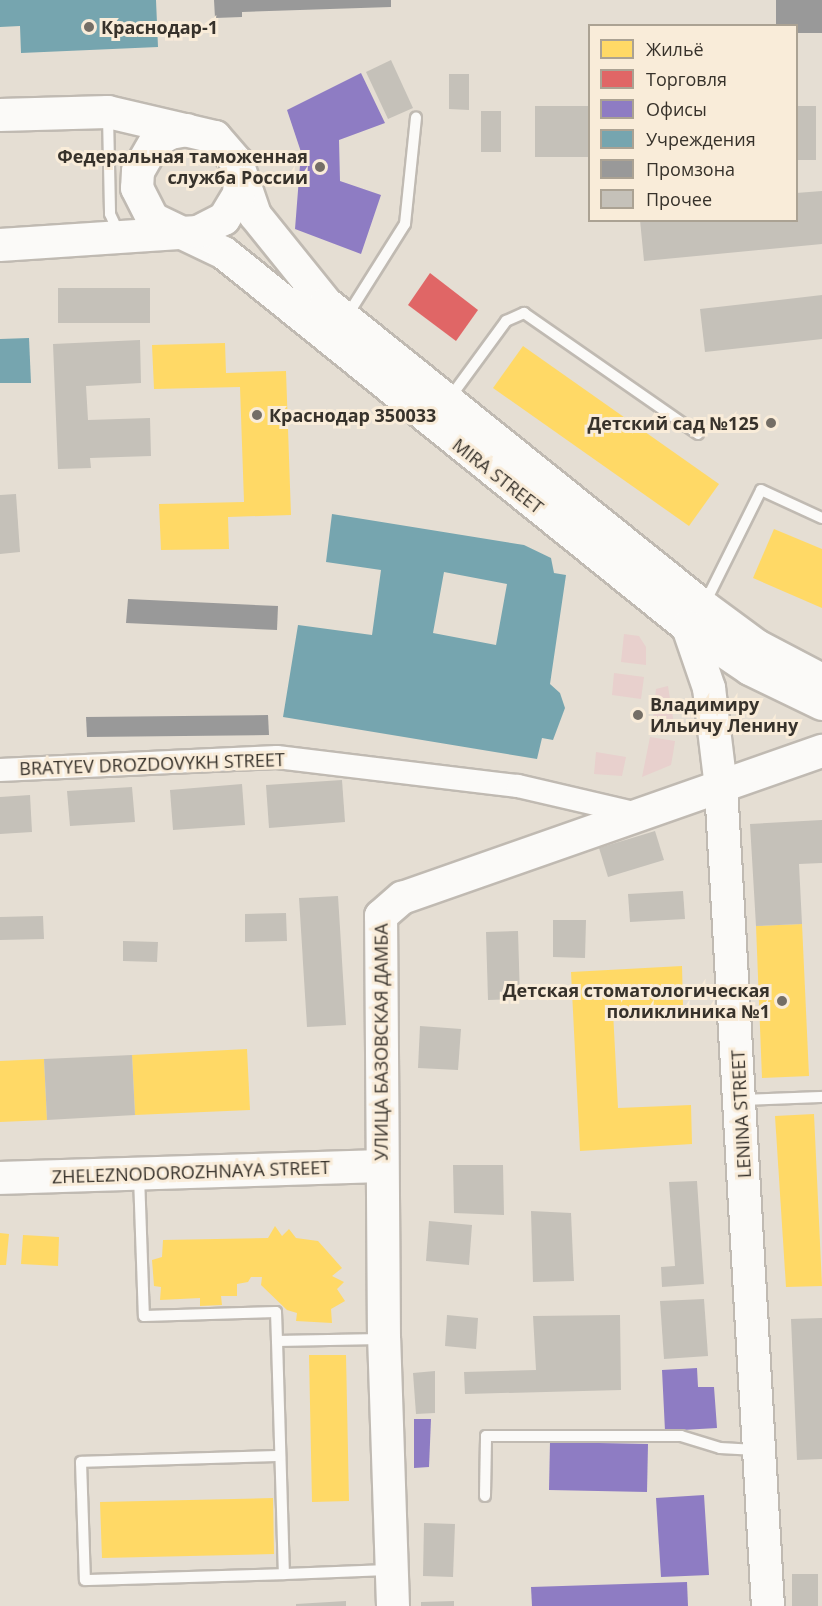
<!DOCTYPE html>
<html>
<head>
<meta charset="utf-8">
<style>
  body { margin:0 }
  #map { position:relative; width:822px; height:1606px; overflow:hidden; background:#e5ded3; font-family:"Open Sans",sans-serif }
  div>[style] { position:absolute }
  .green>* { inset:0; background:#e8d0cd }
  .homes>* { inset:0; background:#ffd966 }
  .shops>* { inset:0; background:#e06666 }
  .offices>* { inset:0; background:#8e7cc3 }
  .public>* { inset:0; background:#76a5af }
  .industry>* { inset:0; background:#999 }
  .building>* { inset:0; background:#c5c1b9 }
  .roads { filter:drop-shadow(2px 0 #c0bab2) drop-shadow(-2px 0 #c0bab2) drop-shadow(0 2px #c0bab2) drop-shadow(0 -2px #c0bab2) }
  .lane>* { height:10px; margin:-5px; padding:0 5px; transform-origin:5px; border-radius:5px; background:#fbfaf8 }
  .street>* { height:22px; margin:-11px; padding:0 11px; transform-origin:11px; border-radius:11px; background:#fbfaf8 }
  .secondary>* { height:32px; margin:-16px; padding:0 16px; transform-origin:16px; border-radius:16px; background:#fbfaf8 }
  .dots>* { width:16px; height:16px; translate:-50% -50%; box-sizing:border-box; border:3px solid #f9ecd9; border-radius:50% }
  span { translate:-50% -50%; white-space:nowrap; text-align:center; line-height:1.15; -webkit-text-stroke:6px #f9ecd9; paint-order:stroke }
  .poi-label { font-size:18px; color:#37322b; font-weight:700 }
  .left { translate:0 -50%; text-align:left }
  .right { translate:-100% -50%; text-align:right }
  .street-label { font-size:18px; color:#37322b }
  .legend { position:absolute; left:588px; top:24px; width:210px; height:198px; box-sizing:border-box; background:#f9ecd9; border:2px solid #aba293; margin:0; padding:8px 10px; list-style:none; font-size:18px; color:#37322b }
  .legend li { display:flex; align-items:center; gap:12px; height:30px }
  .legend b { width:30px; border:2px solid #aba293 }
</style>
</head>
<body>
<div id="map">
  <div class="green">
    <i style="clip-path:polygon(624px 634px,639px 636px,646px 647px,646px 665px,621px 662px)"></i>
    <i style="clip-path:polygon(614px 673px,644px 677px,641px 699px,612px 695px)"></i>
    <i style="clip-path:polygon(668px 686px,675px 731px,652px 729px,656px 689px)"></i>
    <i style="clip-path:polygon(650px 737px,675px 741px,673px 754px,671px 765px,642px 777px)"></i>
    <i style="clip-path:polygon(596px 752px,626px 757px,622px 776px,594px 774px)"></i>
  </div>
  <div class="homes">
    <i style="clip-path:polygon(225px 343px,226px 373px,286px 371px,291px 515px,228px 517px,229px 549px,161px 550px,159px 504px,244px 502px,240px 387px,154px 389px,152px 345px)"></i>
    <i style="clip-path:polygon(523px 346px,719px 484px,689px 526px,493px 388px)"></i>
    <i style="clip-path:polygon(774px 529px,822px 549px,822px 608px,753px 578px)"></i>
    <i style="clip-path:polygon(802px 924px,809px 1076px,762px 1078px,756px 926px)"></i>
    <i style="clip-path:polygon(682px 966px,683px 1006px,613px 1011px,618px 1108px,691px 1105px,692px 1144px,580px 1151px,571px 972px)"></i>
    <i style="clip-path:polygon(247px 1049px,250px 1110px,135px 1115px,132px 1055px)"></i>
    <i style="clip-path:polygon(44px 1059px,47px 1120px,0 1122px,0 1061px)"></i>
    <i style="clip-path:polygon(814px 1114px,822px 1286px,786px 1287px,775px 1116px)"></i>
    <i style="clip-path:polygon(275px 1226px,282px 1236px,289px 1229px,296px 1238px,318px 1241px,342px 1268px,332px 1276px,344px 1282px,337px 1289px,345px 1301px,331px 1309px,332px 1323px,296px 1321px,297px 1313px,287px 1310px,261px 1285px,262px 1277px,251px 1277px,248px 1282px,237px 1284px,237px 1296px,221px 1296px,222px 1305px,200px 1306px,200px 1298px,160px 1300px,161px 1287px,154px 1286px,152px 1260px,162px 1257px,163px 1240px,268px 1238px)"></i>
    <i style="clip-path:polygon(0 1233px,9px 1234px,6px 1265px,0 1265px)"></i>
    <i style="clip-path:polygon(23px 1235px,59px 1237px,58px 1266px,21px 1264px)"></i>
    <i style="clip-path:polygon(309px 1355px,346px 1355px,349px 1501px,312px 1502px)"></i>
    <i style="clip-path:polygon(273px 1498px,274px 1554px,102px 1558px,100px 1502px)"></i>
  </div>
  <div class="shops">
    <i style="clip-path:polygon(430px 273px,478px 310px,456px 341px,408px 305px)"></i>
  </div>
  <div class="offices">
    <i style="clip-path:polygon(361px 73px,385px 123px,339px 140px,340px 181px,381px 195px,361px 254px,295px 229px,301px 152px,287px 110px)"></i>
    <i style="clip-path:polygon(697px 1368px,698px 1387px,714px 1387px,717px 1428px,665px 1431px,662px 1370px)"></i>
    <i style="clip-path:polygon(414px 1419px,431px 1419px,429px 1467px,414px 1468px)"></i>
    <i style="clip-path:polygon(550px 1442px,648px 1444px,647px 1492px,549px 1490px)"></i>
    <i style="clip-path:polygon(704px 1495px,709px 1575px,661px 1577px,656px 1498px)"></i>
    <i style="clip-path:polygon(687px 1582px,688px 1606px,532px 1606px,531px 1587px)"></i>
  </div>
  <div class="public">
    <i style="clip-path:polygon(0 0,156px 0,158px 47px,21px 53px,20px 26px,0 27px)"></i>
    <i style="clip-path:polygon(29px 338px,31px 383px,0 383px,0 339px)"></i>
    <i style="clip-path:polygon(evenodd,332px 514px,524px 545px,551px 558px,554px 573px,566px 575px,550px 684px,560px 693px,565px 708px,553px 740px,542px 738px,537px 759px,283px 717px,298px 625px,372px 635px,381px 570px,326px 562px,332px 514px,444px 572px,507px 584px,496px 645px,433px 633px,444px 572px)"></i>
  </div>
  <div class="industry">
    <i style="clip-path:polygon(214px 0,391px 0,391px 7px,242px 12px,242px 17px,215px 18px)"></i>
    <i style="clip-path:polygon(776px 0,822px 0,822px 33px,796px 33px,796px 26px,776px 26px)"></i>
    <i style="clip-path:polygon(128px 599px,278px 606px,277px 630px,126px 623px)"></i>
    <i style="clip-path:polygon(268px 715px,269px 735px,87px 737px,86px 717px)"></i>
  </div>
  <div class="building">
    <i style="clip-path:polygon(391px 60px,413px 108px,388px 119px,366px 72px)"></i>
    <i style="clip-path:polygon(449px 74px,469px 74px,469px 110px,449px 109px)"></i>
    <i style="clip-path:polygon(535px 106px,590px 106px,590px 157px,535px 157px)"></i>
    <i style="clip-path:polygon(796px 106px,816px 106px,816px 160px,796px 160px)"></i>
    <i style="clip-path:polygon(481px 111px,501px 111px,501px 152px,481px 152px)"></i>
    <i style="clip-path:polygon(822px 191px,822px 244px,644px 261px,640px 220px,796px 220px,796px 193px)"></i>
    <i style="clip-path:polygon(58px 288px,150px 288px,150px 323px,58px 323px)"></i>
    <i style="clip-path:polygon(822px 295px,822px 339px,705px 352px,700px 309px)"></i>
    <i style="clip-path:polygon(140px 340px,141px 383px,86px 386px,88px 420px,150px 418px,151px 456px,90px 458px,91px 468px,58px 469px,53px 344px)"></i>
    <i style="clip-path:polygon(16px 494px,20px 552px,0 554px,0 495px)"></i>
    <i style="clip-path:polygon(342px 780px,345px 822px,269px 828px,266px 785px)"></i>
    <i style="clip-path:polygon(242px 784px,245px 825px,173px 830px,170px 790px)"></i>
    <i style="clip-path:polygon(132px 787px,135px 822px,70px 826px,67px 791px)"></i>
    <i style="clip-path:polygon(30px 795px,32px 832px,0 834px,0 797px)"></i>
    <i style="clip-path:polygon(822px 820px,822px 863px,799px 864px,802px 924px,756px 926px,750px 824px)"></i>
    <i style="clip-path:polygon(655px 831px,664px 860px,608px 877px,599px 848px)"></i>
    <i style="clip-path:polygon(683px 891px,685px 919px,630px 922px,628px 894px)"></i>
    <i style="clip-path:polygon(338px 896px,346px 1025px,307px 1027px,299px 898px)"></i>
    <i style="clip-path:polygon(286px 913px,287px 941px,245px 942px,245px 914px)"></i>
    <i style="clip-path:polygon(43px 916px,44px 939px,0 940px,0 917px)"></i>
    <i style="clip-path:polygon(553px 920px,586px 920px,585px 958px,553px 957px)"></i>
    <i style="clip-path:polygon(518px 931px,520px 999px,488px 1000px,486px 932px)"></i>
    <i style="clip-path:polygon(123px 941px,158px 942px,157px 962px,123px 961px)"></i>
    <i style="clip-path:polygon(420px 1026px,461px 1029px,458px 1070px,418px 1068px)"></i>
    <i style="clip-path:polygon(132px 1055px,135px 1115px,47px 1120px,44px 1059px)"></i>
    <i style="clip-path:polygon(453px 1165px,503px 1165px,504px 1215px,454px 1213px)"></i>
    <i style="clip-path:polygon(697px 1181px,704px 1284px,662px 1287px,661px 1267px,675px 1266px,669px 1182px)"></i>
    <i style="clip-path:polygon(531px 1211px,571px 1213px,574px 1281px,533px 1282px)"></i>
    <i style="clip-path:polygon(429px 1221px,472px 1225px,469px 1265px,426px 1261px)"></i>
    <i style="clip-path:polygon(704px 1299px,708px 1356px,664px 1359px,660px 1301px)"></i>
    <i style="clip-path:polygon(447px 1315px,478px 1318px,476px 1349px,445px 1346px)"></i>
    <i style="clip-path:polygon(620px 1315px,621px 1390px,465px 1394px,464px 1372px,536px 1370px,533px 1316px)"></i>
    <i style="clip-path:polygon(822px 1318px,822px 1459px,797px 1460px,791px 1319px)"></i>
    <i style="clip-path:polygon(435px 1371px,435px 1413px,416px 1414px,413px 1373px)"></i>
    <i style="clip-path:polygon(424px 1523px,455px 1524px,453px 1577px,423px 1576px)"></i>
    <i style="clip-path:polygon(792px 1574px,818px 1574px,818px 1606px,792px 1606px)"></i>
    <i style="clip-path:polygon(346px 1601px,346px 1606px,296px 1606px,296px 1604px)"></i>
    <i style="clip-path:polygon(454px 1601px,454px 1606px,421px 1606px,421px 1602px)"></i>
  </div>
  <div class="roads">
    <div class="lane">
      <i style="left:108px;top:116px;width:98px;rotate:88.8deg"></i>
      <i style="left:110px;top:214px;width:21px;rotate:65deg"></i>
      <i style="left:347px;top:316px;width:109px;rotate:-57.8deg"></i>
      <i style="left:405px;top:224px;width:107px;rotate:-84.1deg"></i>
      <i style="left:449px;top:399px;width:97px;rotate:-53.8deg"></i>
      <i style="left:506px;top:321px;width:20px;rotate:-24deg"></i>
      <i style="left:524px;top:313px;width:212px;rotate:34.8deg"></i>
      <i style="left:705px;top:603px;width:126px;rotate:-63.6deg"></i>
      <i style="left:761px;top:490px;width:67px;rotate:24.7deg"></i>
      <i style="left:741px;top:1100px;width:81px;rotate:-2.1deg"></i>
      <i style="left:139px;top:1176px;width:140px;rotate:88deg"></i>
      <i style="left:144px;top:1316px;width:132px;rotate:-1.7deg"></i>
      <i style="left:276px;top:1312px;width:29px;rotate:88deg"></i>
      <i style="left:277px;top:1341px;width:104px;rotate:-1.1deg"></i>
      <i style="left:277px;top:1341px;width:233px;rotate:88.3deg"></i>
      <i style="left:284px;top:1574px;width:105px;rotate:-2.2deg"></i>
      <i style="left:280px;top:1456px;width:199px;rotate:178.3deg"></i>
      <i style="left:81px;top:1462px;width:118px;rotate:88.1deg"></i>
      <i style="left:85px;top:1580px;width:199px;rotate:-1.7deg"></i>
      <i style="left:485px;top:1496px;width:60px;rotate:-89deg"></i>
      <i style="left:486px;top:1436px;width:195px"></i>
      <i style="left:681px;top:1436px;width:41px;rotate:17.1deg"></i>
      <i style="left:720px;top:1448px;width:36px;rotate:3deg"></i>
    </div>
    <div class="street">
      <i style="left:0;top:770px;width:277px;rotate:-2.7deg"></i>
      <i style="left:277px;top:757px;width:243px;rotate:6.9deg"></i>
      <i style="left:518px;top:786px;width:123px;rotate:13.1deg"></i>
    </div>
    <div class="secondary">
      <i style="left:0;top:115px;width:108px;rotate:-1.6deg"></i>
      <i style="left:108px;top:112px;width:110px;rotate:13.2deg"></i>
      <i style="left:215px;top:137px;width:33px;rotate:49deg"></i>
      <i style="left:237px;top:162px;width:56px;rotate:71.2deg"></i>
      <i style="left:255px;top:215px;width:113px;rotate:51.1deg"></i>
      <i style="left:326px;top:303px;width:484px;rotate:38.8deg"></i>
      <i style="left:703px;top:606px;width:67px;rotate:36.5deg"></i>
      <i style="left:757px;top:646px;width:73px;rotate:27.6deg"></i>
      <i style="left:187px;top:130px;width:17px;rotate:170deg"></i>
      <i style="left:170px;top:133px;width:17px;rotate:149deg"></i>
      <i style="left:155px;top:142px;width:34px;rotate:120deg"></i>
      <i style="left:138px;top:171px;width:17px;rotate:93deg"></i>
      <i style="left:137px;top:188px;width:35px;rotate:63deg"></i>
      <i style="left:153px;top:219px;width:79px;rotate:25.6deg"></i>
      <i style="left:224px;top:253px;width:596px;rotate:38.87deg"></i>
      <i style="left:688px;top:627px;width:75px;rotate:34.1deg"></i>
      <i style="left:750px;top:669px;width:80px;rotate:25.9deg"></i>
      <i style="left:0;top:245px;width:198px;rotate:-3.8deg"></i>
      <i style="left:198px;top:232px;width:29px;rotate:-27deg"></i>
      <i style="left:224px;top:219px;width:29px;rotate:-59deg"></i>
      <i style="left:239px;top:194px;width:15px;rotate:-86deg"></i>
      <i style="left:688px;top:627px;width:65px;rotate:71deg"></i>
      <i style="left:709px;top:688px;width:100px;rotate:83.1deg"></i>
      <i style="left:721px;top:787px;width:820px;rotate:86.72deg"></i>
      <i style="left:0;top:1178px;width:382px;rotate:-1.8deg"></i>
      <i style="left:393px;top:1606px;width:267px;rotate:-91.9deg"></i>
      <i style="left:384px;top:1339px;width:423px;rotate:-90.4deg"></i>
      <i style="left:381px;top:916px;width:28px;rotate:-41deg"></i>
      <i style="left:402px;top:898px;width:445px;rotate:-19.3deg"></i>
    </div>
  </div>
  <div class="dots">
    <i style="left:89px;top:27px;background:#746e66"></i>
    <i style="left:320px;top:167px;background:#746e66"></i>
    <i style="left:257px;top:415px;background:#746e66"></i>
    <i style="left:771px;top:423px;background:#746e66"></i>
    <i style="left:638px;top:715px;background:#746e66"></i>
    <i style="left:782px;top:1001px;background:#746e66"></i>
  </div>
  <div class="poi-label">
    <span class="left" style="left:101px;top:27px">Краснодар-1</span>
    <span class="right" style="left:308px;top:167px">Федеральная таможенная<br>служба России</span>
    <span class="left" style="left:269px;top:415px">Краснодар 350033</span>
    <span class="right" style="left:759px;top:423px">Детский сад №125</span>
    <span class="left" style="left:650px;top:715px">Владимиру<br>Ильичу Ленину</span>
    <span class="right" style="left:770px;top:1001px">Детская стоматологическая<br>поликлиника №1</span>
  </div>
  <div class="street-label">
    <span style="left:498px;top:476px;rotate:38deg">MIRA STREET</span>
    <span style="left:152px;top:764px;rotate:-2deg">BRATYEV DROZDOVYKH STREET</span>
    <span style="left:381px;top:1042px;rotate:-90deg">УЛИЦА БАЗОВСКАЯ ДАМБА</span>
    <span style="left:741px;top:1114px;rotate:-93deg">LENINA STREET</span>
    <span style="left:191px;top:1172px;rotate:-2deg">ZHELEZNODOROZHNAYA STREET</span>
  </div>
  <ul class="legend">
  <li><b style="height:16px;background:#ffd966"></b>Жильё</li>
  <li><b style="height:16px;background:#e06666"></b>Торговля</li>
  <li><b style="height:16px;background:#8e7cc3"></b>Офисы</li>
  <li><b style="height:16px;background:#76a5af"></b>Учреждения</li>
  <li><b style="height:16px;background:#999"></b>Промзона</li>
  <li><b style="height:16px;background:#c5c1b9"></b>Прочее</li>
  </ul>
</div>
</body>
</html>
